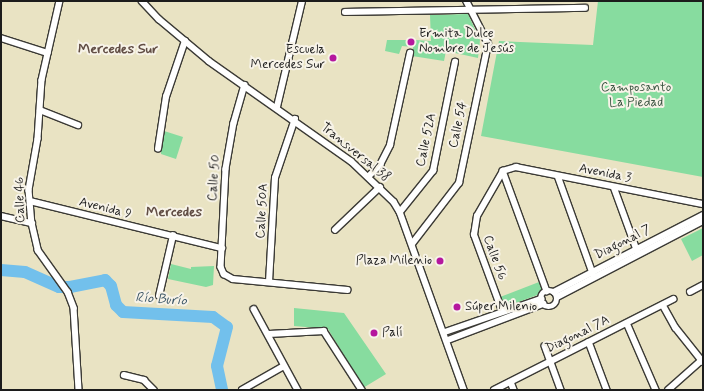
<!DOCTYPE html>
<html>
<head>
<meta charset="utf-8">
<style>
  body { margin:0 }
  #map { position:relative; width:704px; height:391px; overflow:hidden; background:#e9e3c3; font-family:Mynerve,sans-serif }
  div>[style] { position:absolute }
  .green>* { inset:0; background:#87dc9f }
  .river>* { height:12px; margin:-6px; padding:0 6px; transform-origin:6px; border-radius:6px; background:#72c0ec }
  .roads { filter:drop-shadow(1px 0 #3b3a35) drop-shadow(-1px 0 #3b3a35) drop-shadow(0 1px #3b3a35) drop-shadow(0 -1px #3b3a35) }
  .minor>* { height:5.5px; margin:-2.75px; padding:0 2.75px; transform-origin:2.75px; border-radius:2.75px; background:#fff }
  .minor>.ring { margin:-2.75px; padding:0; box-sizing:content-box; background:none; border:5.5px solid #fff; border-radius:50% }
  .dots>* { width:11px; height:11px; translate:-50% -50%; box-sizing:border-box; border:2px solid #f7f3e8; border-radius:50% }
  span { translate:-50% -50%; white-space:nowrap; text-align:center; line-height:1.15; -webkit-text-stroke:4px #f7f3e8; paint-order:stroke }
  .poi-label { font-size:13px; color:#1c1c1c }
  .left { translate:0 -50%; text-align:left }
  .right { translate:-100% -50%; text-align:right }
  .park-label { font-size:13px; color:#3c5643 }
  .street-label { font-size:13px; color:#1c1c1c }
  .neighbourhood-label { font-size:14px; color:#614d44; font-weight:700 }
  .water-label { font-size:14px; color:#3a5565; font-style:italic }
  .frame { position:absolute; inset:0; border:2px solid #1c1c1c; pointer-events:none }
</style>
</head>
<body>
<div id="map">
  <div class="green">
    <i style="clip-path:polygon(598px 1px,703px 1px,703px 177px,481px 136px,499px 41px,593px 45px)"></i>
    <i style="clip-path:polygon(468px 14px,480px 40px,478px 58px,446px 51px,444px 61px,412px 56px,413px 47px,402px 46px,399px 54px,385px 51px,387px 40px,407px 40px,406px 44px,414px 45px,415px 40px,431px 41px,430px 15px)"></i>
    <i style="clip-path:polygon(161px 130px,183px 137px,176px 159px,161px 154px)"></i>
    <i style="clip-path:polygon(703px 228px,703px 255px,692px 261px,681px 239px)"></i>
    <i style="clip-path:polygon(171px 264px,191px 269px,191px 267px,214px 266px,213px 285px,206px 287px,168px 279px)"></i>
    <i style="clip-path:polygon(539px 282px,542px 289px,540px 294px,508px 306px,503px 304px,500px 297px)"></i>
    <i style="clip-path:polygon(294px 308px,344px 313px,386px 374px,363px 388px,328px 329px,294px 326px)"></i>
  </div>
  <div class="river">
    <i style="left:1px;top:270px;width:24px;rotate:5deg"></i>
    <i style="left:25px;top:272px;width:37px;rotate:24deg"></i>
    <i style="left:59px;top:287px;width:11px"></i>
    <i style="left:70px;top:287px;width:36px;rotate:-11deg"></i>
    <i style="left:105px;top:280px;width:8px;rotate:45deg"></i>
    <i style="left:111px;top:286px;width:20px;rotate:75deg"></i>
    <i style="left:116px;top:305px;width:10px;rotate:45deg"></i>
    <i style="left:123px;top:312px;width:90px;rotate:3.2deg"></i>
    <i style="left:213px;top:317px;width:17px;rotate:36deg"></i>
    <i style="left:227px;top:327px;width:40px;rotate:104.4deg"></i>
    <i style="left:217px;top:366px;width:25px;rotate:78deg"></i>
  </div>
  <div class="roads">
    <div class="minor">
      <i style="left:60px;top:1px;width:81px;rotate:102.8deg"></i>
      <i style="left:42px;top:80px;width:59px;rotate:93.9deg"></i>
      <i style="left:38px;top:139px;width:52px;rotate:100deg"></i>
      <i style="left:29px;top:190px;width:33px;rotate:85deg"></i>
      <i style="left:32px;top:223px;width:28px;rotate:77deg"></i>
      <i style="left:38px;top:250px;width:52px;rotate:54.5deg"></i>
      <i style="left:68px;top:292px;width:17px;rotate:69deg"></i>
      <i style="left:74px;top:308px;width:82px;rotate:86.5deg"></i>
      <i style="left:142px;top:1px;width:25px;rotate:47deg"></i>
      <i style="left:159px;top:19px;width:65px;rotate:40deg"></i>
      <i style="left:209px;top:61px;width:174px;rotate:35.2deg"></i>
      <i style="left:351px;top:161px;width:59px;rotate:43.6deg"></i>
      <i style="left:394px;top:202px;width:12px;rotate:59deg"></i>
      <i style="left:400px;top:212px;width:189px;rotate:70.2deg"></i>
      <i style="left:345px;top:12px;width:240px;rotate:-1deg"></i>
      <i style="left:1px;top:38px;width:49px;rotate:17.7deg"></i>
      <i style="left:245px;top:85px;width:40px;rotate:106deg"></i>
      <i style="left:234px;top:123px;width:47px;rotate:99.9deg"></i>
      <i style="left:226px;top:169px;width:98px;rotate:92.9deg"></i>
      <i style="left:221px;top:267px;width:8px;rotate:67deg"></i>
      <i style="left:224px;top:274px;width:10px;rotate:29deg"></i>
      <i style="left:233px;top:279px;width:115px;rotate:5.5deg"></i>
      <i style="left:277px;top:107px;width:109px;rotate:-76.7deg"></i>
      <i style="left:40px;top:110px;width:41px;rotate:21.5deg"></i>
      <i style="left:158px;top:149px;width:53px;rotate:-81.3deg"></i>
      <i style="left:166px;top:97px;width:59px;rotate:-71.3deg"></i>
      <i style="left:503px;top:171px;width:128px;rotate:69.9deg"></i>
      <i style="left:369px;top:176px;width:16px;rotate:-45deg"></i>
      <i style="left:380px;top:165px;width:22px;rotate:-63deg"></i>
      <i style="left:390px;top:145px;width:94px;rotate:-77.7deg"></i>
      <i style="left:558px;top:176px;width:103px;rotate:70.2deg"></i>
      <i style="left:614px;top:187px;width:67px;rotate:69.9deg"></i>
      <i style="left:30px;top:201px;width:198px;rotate:13.8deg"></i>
      <i style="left:400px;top:212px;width:53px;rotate:-51.2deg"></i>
      <i style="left:433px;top:171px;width:111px;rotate:-78.6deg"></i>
      <i style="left:1px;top:216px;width:32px;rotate:13deg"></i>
      <i style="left:335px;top:230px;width:62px;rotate:-43.7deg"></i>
      <i style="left:412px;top:244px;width:77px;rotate:-52.4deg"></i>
      <i style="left:459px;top:183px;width:142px;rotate:-78.2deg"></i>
      <i style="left:488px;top:44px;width:48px;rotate:-117.1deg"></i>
      <i style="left:269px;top:282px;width:104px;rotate:-86.7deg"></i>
      <i style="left:275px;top:178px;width:62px;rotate:-71.3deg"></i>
      <i class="ring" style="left:541px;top:291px;width:10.5px;height:10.5px"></i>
      <i style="left:554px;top:292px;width:168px;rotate:-27.3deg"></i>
      <i style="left:690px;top:292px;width:15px;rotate:-28deg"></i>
      <i style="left:159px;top:296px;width:62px;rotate:-76.9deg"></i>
      <i style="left:557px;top:297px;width:165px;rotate:-27.5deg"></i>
      <i style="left:663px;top:305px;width:26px;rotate:61deg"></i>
      <i style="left:676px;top:328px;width:43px;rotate:51.5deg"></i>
      <i style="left:254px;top:309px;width:92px;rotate:61.5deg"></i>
      <i style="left:502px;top:311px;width:81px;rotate:-110.2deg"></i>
      <i style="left:474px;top:235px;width:19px;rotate:-81deg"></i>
      <i style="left:477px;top:216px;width:52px;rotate:-60deg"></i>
      <i style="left:503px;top:171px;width:14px;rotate:-17deg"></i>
      <i style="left:516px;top:167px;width:191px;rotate:11.2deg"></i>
      <i style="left:627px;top:323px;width:73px;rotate:66.6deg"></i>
      <i style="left:445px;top:332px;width:102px;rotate:-19deg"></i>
      <i style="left:269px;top:334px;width:55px;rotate:-3.1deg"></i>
      <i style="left:324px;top:331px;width:70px;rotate:57.2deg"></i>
      <i style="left:448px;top:340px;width:102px;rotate:-20.8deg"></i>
      <i style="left:589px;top:342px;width:51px;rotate:69.4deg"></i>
      <i style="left:545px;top:346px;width:47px;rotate:70deg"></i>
      <i style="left:124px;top:375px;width:21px;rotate:14deg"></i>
      <i style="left:144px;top:380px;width:14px;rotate:45deg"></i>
      <i style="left:511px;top:382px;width:9px;rotate:69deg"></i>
      <i style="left:242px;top:390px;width:48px;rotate:-29.7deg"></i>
      <i style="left:494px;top:390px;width:201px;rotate:-26.9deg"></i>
      <i style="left:668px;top:390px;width:45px;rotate:-41.4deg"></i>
    </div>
  </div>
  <div class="dots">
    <i style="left:411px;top:42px;background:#b5179e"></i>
    <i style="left:333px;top:58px;background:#b5179e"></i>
    <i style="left:440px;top:261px;background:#b5179e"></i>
    <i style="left:457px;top:307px;background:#b5179e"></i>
    <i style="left:374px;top:333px;background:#b5179e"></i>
  </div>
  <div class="poi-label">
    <span class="left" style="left:419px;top:42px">Ermita Dulce<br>Nombre de Jesús</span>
    <span class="right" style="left:325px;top:58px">Escuela<br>Mercedes Sur</span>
    <span class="right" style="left:432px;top:261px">Plaza Milenio</span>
    <span class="left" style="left:465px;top:307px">Súper Milenio</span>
    <span class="left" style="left:382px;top:333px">Palí</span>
  </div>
  <div class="park-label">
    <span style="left:636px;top:96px">Camposanto<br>La Piedad</span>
  </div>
  <div class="street-label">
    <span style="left:459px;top:125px;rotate:-78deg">Calle 54</span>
    <span style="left:427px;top:140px;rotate:-78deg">Calle 52A</span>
    <span style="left:355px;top:153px;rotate:39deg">Transversal 38</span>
    <span style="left:605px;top:174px;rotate:11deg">Avenida 3</span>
    <span style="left:215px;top:178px;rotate:-86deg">Calle 50</span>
    <span style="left:21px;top:200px;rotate:-91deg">Calle 46</span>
    <span style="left:105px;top:209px;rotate:14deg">Avenida 9</span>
    <span style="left:263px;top:211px;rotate:-87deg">Calle 50A</span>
    <span style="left:623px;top:243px;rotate:-27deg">Diagonal 7</span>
    <span style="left:494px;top:258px;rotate:70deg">Calle 56</span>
    <span style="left:578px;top:335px;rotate:-26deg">Diagonal 7A</span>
  </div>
  <div class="neighbourhood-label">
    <span style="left:118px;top:49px">Mercedes Sur</span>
    <span style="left:174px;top:212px">Mercedes</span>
  </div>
  <div class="water-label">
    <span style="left:161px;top:299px;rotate:4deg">Río Burío</span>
  </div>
  <div class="frame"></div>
</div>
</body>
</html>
